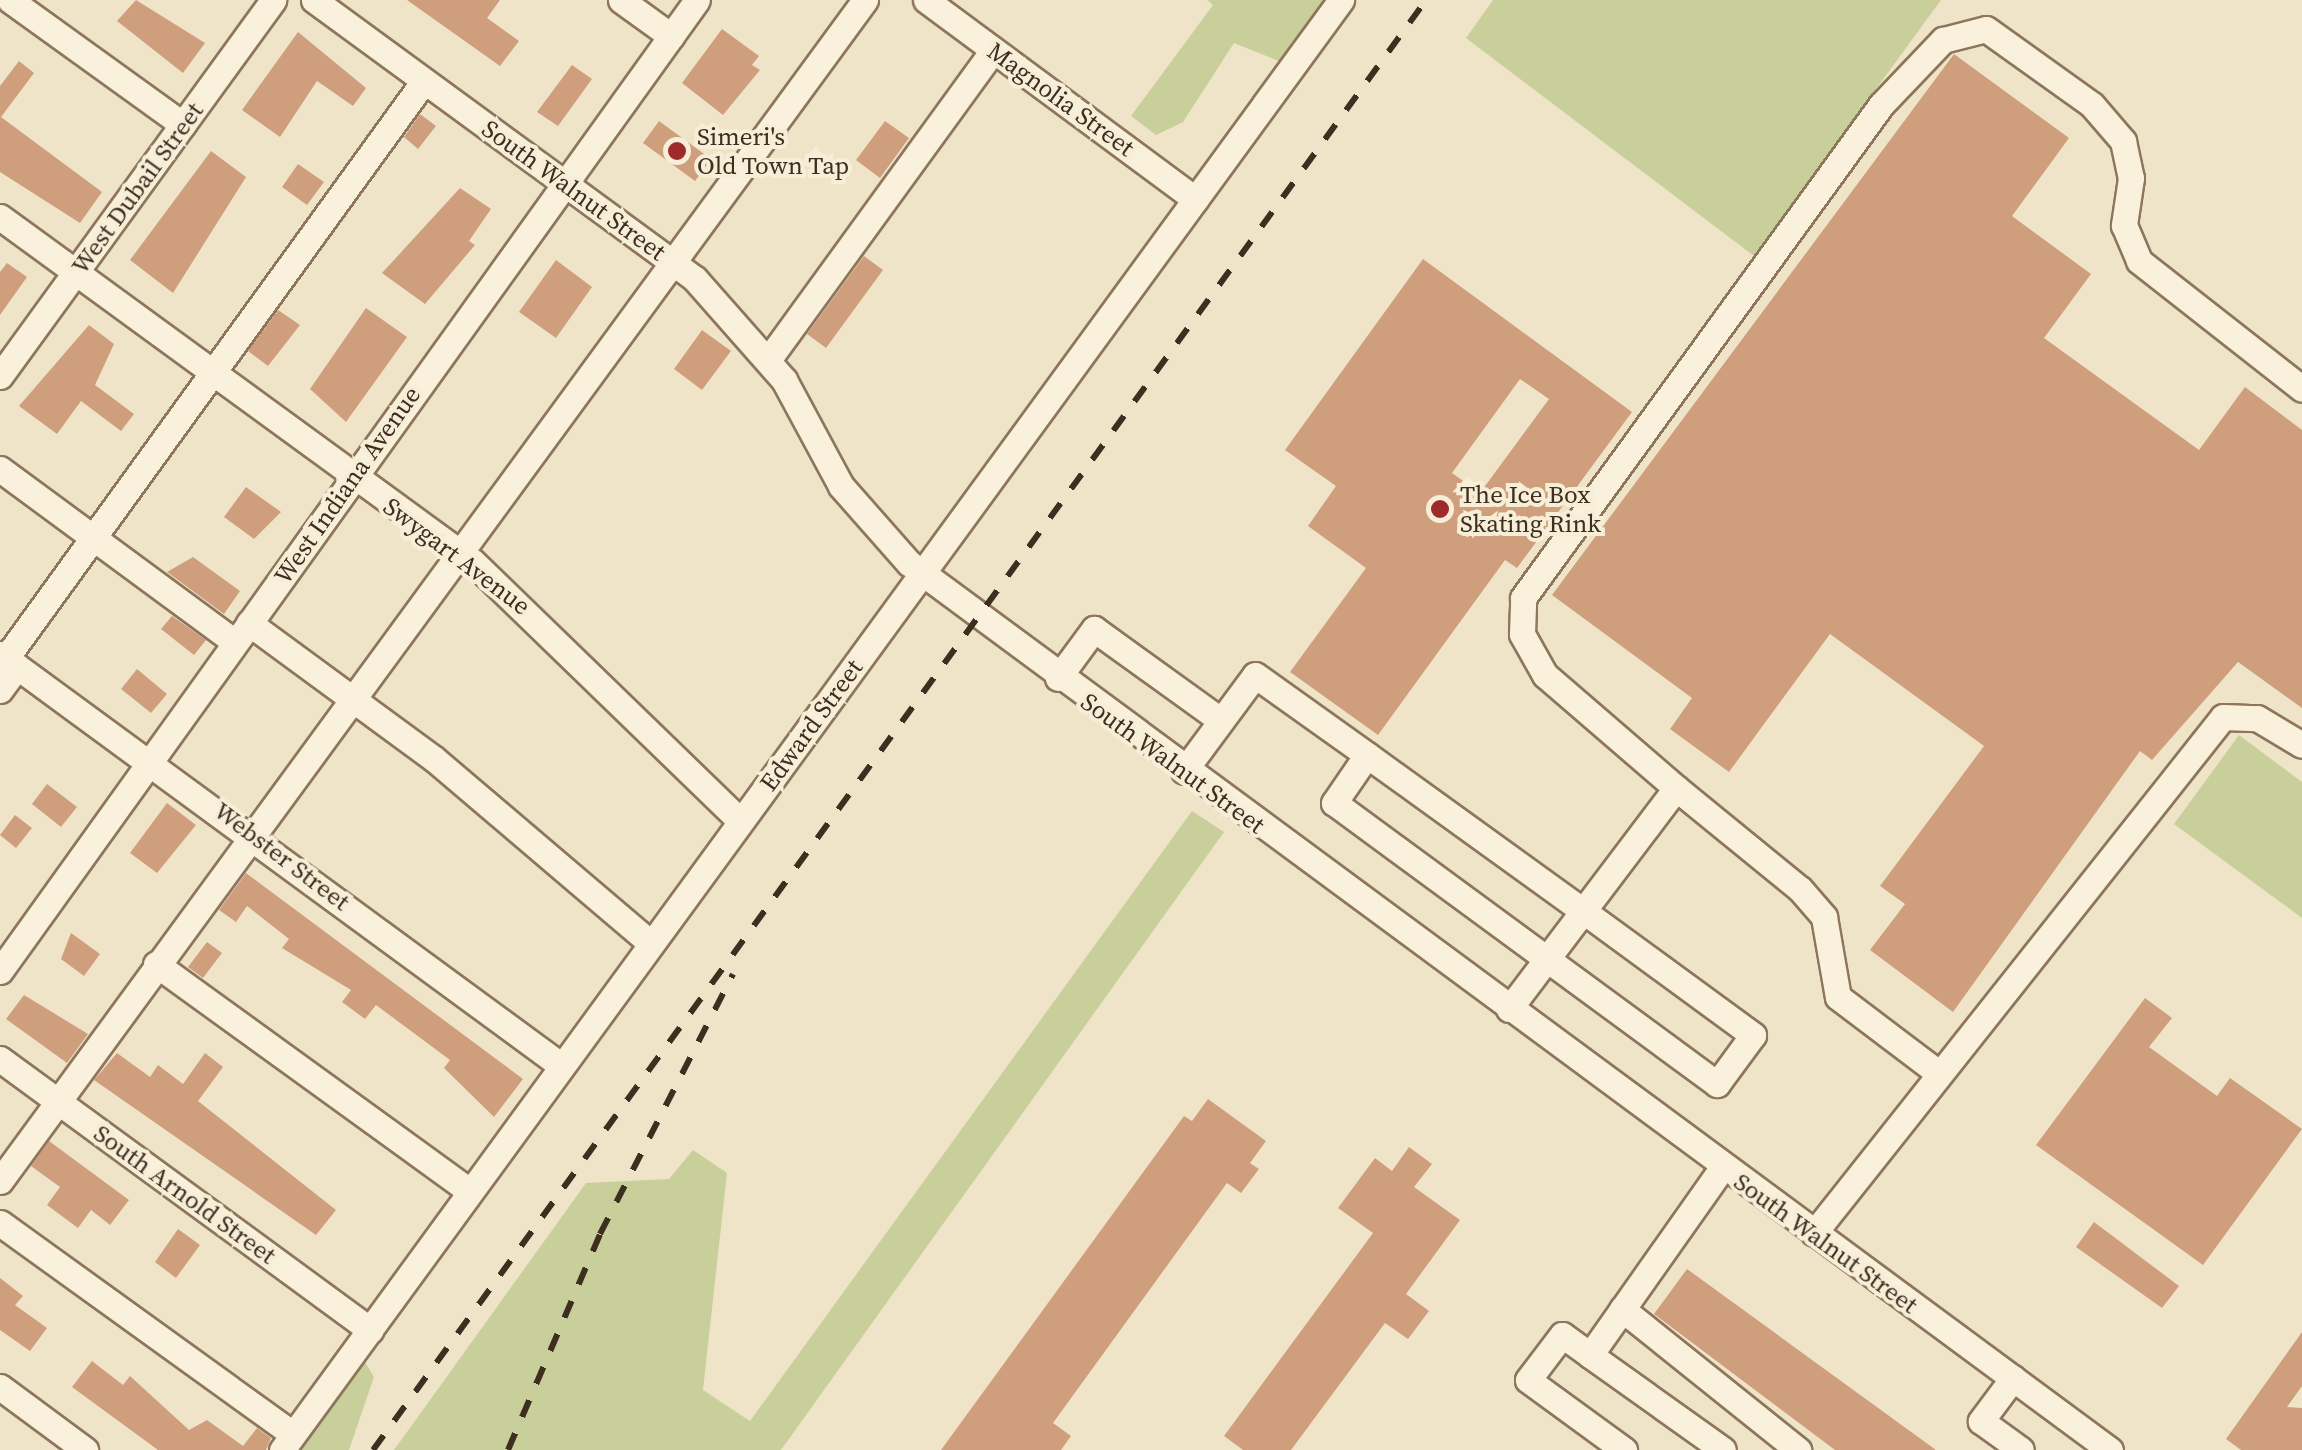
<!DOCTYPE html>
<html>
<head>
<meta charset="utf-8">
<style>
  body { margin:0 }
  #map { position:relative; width:2302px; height:1450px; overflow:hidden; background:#f0e4c8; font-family:"Source Serif 4",serif }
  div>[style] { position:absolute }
  .green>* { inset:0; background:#c9cf9b }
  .building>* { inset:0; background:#cf9f7d }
  .roads { filter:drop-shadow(2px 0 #8d765c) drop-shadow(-2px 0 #8d765c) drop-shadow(0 2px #8d765c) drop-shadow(0 -2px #8d765c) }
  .minor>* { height:25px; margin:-12.5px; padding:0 12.5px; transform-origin:12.5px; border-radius:12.5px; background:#faf1dc }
  .rail>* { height:6px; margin-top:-3px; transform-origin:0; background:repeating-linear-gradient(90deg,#3d2e20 0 18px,transparent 0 36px) }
  .dots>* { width:28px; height:28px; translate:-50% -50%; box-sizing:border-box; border:5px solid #f7eed8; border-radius:50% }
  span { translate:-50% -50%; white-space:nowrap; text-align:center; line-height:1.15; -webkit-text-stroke:8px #f7eed8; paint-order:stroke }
  .street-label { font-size:25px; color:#3d2e20 }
  .poi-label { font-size:25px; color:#3d2e20 }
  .left { translate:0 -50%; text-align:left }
</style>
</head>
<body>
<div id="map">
  <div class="green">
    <i style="clip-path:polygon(1207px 0,1326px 0,1281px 62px,1234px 43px,1183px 122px,1156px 135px,1131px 116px,1213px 5px)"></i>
    <i style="clip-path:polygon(1493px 0,1941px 0,1754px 256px,1466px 38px)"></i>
    <i style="clip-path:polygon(2239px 735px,2302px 782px,2302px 918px,2174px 824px)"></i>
    <i style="clip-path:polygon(1192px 811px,1224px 832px,781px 1450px,394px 1450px,586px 1183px,669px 1179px,693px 1150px,727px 1173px,703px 1390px,750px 1421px)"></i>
    <i style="clip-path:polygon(365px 1362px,374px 1377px,349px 1450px,301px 1450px)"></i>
  </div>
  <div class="building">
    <i style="clip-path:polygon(136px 0,205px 43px,183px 73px,117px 21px)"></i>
    <i style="clip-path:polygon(407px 0,500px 0,487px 18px,519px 41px,500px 66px)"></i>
    <i style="clip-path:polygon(722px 29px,759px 56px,752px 65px,760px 70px,723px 115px,682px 83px)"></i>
    <i style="clip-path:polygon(298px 32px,366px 88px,353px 106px,317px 81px,280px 137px,242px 110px)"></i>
    <i style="clip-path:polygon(1954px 54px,2069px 138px,2012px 216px,2091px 274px,2044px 338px,2199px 450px,2245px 387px,2302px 430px,2302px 708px,2238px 662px,2152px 760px,2140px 751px,1953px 1012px,1870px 950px,1905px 904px,1880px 886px,1984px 746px,1830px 634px,1729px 772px,1670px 729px,1692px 698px,1552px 595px)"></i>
    <i style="clip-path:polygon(19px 61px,34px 73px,1px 117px,102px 192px,80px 223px,0 172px,0 86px)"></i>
    <i style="clip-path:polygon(572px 65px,592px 79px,558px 126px,537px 112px)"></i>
    <i style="clip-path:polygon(420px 114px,436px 126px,418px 149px,404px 137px)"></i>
    <i style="clip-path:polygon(659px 121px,711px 159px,695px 181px,643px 143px)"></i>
    <i style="clip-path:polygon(885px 121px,909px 138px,880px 178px,856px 160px)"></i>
    <i style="clip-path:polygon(211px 151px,246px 177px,173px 293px,130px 260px)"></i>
    <i style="clip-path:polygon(298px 164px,324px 182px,307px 205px,282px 187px)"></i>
    <i style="clip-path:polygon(460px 188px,491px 209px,469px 241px,475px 245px,425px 304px,382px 273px)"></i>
    <i style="clip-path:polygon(864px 256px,883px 270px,826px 348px,807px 334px)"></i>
    <i style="clip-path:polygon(evenodd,1423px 259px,1632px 412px,1517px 568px,1505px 560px,1378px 735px,1290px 672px,1366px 568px,1308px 526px,1336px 486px,1285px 450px,1423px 259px,1520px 379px,1549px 399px,1480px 493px,1452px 473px,1520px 379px)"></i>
    <i style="clip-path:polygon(556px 260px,592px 287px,556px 338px,519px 312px)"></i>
    <i style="clip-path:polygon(7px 263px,27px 277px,0 315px,0 272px)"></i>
    <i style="clip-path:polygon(366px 308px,407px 337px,346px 422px,310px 389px)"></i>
    <i style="clip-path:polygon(278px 310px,300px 325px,268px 366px,248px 351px)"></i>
    <i style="clip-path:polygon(89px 325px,114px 344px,95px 385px,134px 414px,121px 431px,81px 401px,57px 434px,19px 406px)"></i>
    <i style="clip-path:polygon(702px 330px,731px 351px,702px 390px,674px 369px)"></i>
    <i style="clip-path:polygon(246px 487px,281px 512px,254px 539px,224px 517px)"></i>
    <i style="clip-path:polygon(193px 557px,240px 591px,224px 614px,167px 572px)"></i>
    <i style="clip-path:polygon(172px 616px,206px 640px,194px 655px,161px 629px)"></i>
    <i style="clip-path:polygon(137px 669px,167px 694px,151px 713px,121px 689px)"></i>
    <i style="clip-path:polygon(47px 784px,77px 807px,61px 827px,32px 804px)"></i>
    <i style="clip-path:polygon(167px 803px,196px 825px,157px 873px,130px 853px)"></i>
    <i style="clip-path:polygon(15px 815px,32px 828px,16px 848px,0 835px)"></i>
    <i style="clip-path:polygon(246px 873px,523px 1079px,494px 1117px,444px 1068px,450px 1060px,376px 1005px,365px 1019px,342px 1002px,351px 990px,282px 948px,289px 939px,247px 906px,236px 922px,219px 910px)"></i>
    <i style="clip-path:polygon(71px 933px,100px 954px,84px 976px,61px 959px)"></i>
    <i style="clip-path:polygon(207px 942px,222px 953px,203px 978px,188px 967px)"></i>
    <i style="clip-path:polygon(24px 995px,88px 1034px,67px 1063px,6px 1019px)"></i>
    <i style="clip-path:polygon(2145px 998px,2172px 1018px,2149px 1047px,2217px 1096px,2230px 1078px,2302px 1129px,2203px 1265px,2036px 1145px)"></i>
    <i style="clip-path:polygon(205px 1053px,223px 1067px,198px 1101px,336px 1210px,316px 1235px,94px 1080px,117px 1053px,150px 1077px,158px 1065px,183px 1084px)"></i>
    <i style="clip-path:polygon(1208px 1099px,1266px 1141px,1250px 1163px,1259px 1169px,1241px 1193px,1227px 1183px,1053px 1423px,1071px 1436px,1061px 1450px,941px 1450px,1184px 1116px,1192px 1121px)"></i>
    <i style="clip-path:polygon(49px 1141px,129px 1200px,110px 1225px,91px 1210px,78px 1228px,47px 1205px,60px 1187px,31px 1166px)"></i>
    <i style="clip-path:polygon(1409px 1147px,1432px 1164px,1414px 1187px,1460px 1220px,1406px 1294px,1429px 1311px,1408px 1339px,1385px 1323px,1291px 1450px,1243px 1450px,1224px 1436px,1373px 1233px,1338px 1208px,1375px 1158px,1392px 1171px)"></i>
    <i style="clip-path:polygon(2094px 1222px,2179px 1286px,2162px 1308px,2076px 1247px)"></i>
    <i style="clip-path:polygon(178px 1229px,200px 1245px,176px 1278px,155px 1262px)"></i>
    <i style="clip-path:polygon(1687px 1269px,1936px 1450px,1835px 1450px,1654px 1314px)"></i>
    <i style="clip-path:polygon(0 1278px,23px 1296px,15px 1305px,47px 1328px,30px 1351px,0 1330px)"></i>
    <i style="clip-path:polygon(2302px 1332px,2302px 1386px,2287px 1407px,2302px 1408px,2302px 1450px,2241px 1450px,2226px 1439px)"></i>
    <i style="clip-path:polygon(92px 1361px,123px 1385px,130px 1376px,189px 1430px,207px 1420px,243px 1446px,257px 1428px,271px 1438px,266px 1450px,158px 1450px,72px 1387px)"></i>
  </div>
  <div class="roads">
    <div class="minor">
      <i style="left:10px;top:0;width:213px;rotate:35.8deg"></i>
      <i style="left:314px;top:0;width:472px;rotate:36.2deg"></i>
      <i style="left:695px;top:279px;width:135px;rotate:48.6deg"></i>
      <i style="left:784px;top:380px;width:120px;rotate:61.7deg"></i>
      <i style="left:841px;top:486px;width:103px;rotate:48.6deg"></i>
      <i style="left:909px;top:563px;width:1493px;rotate:36.45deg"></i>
      <i style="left:621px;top:0;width:62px;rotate:35.8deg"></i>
      <i style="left:926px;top:0;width:335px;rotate:36.5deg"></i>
      <i style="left:0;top:217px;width:585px;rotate:36.11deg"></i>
      <i style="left:473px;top:562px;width:372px;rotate:44.1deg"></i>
      <i style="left:768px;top:360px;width:383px;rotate:-54deg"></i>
      <i style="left:0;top:376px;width:465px;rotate:-54deg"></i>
      <i style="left:0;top:469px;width:292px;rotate:36.4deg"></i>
      <i style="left:249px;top:623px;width:228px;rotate:36.3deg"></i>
      <i style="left:433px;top:758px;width:284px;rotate:40.4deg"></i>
      <i style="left:0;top:654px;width:693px;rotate:36.26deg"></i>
      <i style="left:6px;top:658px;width:712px;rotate:-54.08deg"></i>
      <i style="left:1058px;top:678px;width:61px;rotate:-53.7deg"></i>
      <i style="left:1094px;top:629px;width:155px;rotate:35.8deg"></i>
      <i style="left:0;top:690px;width:29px;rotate:-54deg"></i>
      <i style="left:1184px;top:771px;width:119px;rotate:-53.5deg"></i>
      <i style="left:1255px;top:675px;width:138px;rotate:35.5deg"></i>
      <i style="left:1367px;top:755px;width:265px;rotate:35.8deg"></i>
      <i style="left:1582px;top:910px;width:212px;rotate:36.2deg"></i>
      <i style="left:1753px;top:1035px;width:61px;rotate:126.3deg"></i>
      <i style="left:1717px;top:1084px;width:475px;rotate:-143.7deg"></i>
      <i style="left:1334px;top:803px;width:58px;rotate:-55.5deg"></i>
      <i style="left:1676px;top:788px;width:160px;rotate:39.2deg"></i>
      <i style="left:1800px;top:889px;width:37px;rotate:49deg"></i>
      <i style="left:1824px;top:917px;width:81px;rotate:80.1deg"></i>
      <i style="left:1838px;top:997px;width:124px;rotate:37.1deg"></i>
      <i style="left:156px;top:964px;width:385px;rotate:35.9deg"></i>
      <i style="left:0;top:971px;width:1195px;rotate:-54.33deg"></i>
      <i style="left:1509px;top:1009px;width:277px;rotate:-52.9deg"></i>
      <i style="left:1676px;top:788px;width:173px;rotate:-139.2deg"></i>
      <i style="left:1545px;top:675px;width:47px;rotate:-119.3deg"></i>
      <i style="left:1522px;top:634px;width:36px;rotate:-88deg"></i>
      <i style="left:1523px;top:598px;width:609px;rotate:-54.01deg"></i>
      <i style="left:1881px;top:105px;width:90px;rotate:-46.4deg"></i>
      <i style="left:1943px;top:40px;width:44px;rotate:-14.3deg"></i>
      <i style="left:1986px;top:29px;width:130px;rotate:35.6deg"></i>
      <i style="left:2092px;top:105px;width:48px;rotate:49.3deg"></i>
      <i style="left:2123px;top:141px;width:38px;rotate:78deg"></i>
      <i style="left:2131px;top:178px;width:48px;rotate:98.5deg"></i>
      <i style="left:2124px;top:225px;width:39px;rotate:67deg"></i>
      <i style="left:2139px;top:261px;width:207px;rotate:38.1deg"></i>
      <i style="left:0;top:1059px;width:459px;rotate:36.2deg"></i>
      <i style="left:1722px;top:1168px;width:229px;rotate:125.2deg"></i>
      <i style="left:1590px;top:1355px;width:163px;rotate:35.5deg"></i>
      <i style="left:0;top:1181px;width:1464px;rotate:-53.78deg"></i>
      <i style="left:0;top:1223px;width:361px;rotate:35.8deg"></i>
      <i style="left:1814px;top:1233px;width:658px;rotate:-51.6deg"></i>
      <i style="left:2223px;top:717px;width:34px;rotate:2deg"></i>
      <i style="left:2257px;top:718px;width:52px;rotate:31deg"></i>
      <i style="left:1622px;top:1309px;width:226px;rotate:38.7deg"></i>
      <i style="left:1590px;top:1355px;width:34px;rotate:-144deg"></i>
      <i style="left:1562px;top:1335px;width:56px;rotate:127.1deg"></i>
      <i style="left:1528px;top:1380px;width:119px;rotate:36.1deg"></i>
      <i style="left:2013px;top:1378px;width:54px;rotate:126.7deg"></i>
      <i style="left:1981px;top:1421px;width:49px;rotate:35.9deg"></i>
      <i style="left:0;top:1387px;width:106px;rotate:36.5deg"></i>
      <i style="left:282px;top:1450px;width:1796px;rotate:-53.86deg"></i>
    </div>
  </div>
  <div class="rail">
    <i style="left:373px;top:1450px;width:1792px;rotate:-54.01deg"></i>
    <i style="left:508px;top:1450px;width:235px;rotate:-66.9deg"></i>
    <i style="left:600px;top:1234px;width:292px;rotate:-62.9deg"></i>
  </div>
  <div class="dots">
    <i style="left:677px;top:151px;background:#9e2a2b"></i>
    <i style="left:1440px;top:509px;background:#9e2a2b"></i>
  </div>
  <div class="street-label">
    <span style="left:1061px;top:99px;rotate:36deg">Magnolia Street</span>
    <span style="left:137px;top:188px;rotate:-54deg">West Dubail Street</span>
    <span style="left:574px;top:190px;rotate:36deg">South Walnut Street</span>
    <span style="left:347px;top:485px;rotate:-55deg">West Indiana Avenue</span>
    <span style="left:457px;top:556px;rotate:37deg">Swygart Avenue</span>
    <span style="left:811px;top:725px;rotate:-54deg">Edward Street</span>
    <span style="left:1173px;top:763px;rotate:36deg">South Walnut Street</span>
    <span style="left:282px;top:856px;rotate:37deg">Webster Street</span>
    <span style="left:185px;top:1194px;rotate:36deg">South Arnold Street</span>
    <span style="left:1826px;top:1243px;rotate:36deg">South Walnut Street</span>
  </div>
  <div class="poi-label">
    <span class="left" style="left:697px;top:151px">Simeri's<br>Old Town Tap</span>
    <span class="left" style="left:1460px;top:509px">The Ice Box<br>Skating Rink</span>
  </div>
</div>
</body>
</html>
